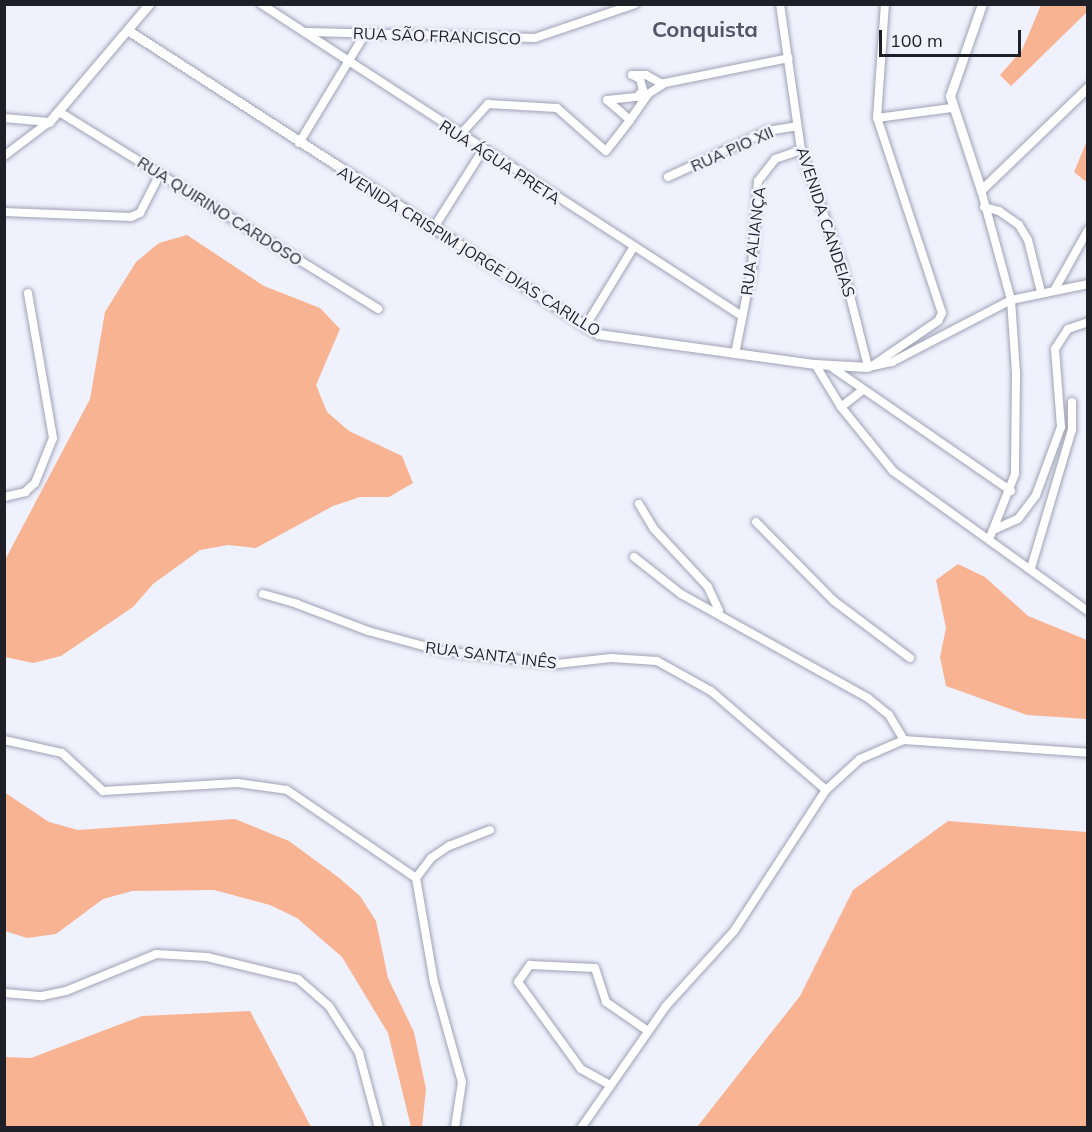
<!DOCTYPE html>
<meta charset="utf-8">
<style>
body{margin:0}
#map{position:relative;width:1092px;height:1132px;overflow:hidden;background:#eff1fd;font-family:Mulish,sans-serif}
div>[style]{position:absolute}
.green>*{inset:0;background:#f8b392}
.roads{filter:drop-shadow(0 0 2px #9fa2b5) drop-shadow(0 0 2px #9fa2b5)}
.minor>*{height:8px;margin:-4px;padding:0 4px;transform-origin:4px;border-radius:4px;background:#fff}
.tertiary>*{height:9px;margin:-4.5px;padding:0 4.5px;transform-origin:4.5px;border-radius:4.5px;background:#fff}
span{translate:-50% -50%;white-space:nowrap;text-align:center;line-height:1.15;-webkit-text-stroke:5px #eff1fd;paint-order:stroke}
.street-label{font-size:16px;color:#1f2027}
.district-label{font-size:22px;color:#545567;font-weight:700}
.frame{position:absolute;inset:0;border:6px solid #1f2027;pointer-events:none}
.scale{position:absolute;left:879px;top:30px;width:142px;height:27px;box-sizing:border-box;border:3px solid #1f2027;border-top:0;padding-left:8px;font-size:18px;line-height:21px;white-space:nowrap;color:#1f2027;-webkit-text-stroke:4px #eff1fd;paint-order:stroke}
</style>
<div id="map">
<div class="green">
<i style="clip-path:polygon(1041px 5px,1087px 5px,1087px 12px,1011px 86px,1000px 75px,1022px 50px)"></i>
<i style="clip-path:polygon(1087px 141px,1087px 181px,1085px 181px,1074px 172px)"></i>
<i style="clip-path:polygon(187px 235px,264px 286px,320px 308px,340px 329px,316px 385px,327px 412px,349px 431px,402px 456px,413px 483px,389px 497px,360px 497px,333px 506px,256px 548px,228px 545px,200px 550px,153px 584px,133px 607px,61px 656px,33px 663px,5px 657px,5px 560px,90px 399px,105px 312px,136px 262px,159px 243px)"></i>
<i style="clip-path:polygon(958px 564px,985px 577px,1028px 616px,1087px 640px,1087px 719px,1027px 715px,946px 686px,940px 657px,946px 628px,936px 580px)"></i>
<i style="clip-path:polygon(4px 792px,49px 822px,78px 830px,235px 819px,289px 841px,338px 877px,360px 896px,376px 921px,388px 978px,414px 1032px,426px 1089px,422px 1127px,411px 1127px,388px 1033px,342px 957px,297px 918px,270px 905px,214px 890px,132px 891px,103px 899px,56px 934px,27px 938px,5px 931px)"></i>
<i style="clip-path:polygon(948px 821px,1087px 832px,1087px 1127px,697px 1127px,800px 996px,853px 890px)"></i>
<i style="clip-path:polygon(250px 1011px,311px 1127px,5px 1127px,5px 1057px,31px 1058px,142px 1016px)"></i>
</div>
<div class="roads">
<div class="minor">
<i style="left:261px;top:4px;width:573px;rotate:32.97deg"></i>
<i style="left:780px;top:4px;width:148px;rotate:81.8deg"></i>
<i style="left:801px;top:150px;width:125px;rotate:70.4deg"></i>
<i style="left:843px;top:268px;width:102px;rotate:75.8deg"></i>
<i style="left:868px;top:367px;width:25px;rotate:-12deg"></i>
<i style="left:892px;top:362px;width:134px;rotate:-27.5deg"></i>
<i style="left:1011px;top:300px;width:79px;rotate:-11.7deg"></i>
<i style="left:306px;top:32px;width:229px;rotate:1.5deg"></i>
<i style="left:535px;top:38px;width:106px;rotate:-18.8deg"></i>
<i style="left:61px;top:113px;width:373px;rotate:31.7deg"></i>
<i style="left:4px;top:118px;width:45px;rotate:5.1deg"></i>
<i style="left:877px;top:118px;width:75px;rotate:-7.7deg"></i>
<i style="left:630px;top:120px;width:32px;rotate:-55deg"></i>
<i style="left:648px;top:94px;width:20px;rotate:-33deg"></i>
<i style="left:665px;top:83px;width:126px;rotate:-11.4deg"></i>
<i style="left:460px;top:135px;width:42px;rotate:-47.9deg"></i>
<i style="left:488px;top:104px;width:69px;rotate:3.3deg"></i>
<i style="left:557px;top:108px;width:65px;rotate:41.3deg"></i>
<i style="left:606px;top:151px;width:39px;rotate:-52deg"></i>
<i style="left:630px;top:120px;width:30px;rotate:-139deg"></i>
<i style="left:607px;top:100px;width:30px;rotate:-6deg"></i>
<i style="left:637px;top:97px;width:9px;rotate:-49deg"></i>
<i style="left:643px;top:90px;width:11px;rotate:-105deg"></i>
<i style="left:640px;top:79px;width:9px;rotate:-153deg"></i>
<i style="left:632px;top:75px;width:14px"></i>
<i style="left:646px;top:75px;width:18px;rotate:29deg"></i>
<i style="left:299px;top:143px;width:127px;rotate:-58.8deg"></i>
<i style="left:4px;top:156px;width:56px;rotate:-37.1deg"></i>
<i style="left:668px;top:177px;width:109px;rotate:-24.9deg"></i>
<i style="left:767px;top:131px;width:30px;rotate:-9deg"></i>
<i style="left:981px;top:190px;width:114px;rotate:74.7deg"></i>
<i style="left:1011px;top:300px;width:74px;rotate:86.1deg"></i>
<i style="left:1016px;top:374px;width:100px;rotate:90.6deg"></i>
<i style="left:1015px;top:474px;width:68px;rotate:111.6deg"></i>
<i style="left:984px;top:207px;width:16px;rotate:15deg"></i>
<i style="left:999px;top:211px;width:24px;rotate:35deg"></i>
<i style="left:1019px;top:225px;width:17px;rotate:59deg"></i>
<i style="left:1028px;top:240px;width:54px;rotate:76deg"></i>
<i style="left:4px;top:212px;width:127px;rotate:2.3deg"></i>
<i style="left:131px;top:217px;width:10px;rotate:-24deg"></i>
<i style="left:140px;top:213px;width:44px;rotate:-62.9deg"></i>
<i style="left:433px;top:229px;width:93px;rotate:-57.7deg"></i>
<i style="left:1055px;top:289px;width:68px;rotate:-60.8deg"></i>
<i style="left:585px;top:327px;width:92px;rotate:-58.7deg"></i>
<i style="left:735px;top:354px;width:88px;rotate:-78.8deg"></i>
<i style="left:752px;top:268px;width:87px;rotate:-86.1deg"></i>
<i style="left:758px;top:181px;width:28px;rotate:-52deg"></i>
<i style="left:775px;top:159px;width:28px;rotate:-19deg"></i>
<i style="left:815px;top:364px;width:50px;rotate:58.8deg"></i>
<i style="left:841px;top:407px;width:82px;rotate:50.9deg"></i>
<i style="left:893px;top:471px;width:240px;rotate:35.7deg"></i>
<i style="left:830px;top:366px;width:220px;rotate:34.6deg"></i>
<i style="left:872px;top:366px;width:80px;rotate:-34.3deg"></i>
<i style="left:938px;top:321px;width:9px;rotate:-63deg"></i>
<i style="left:942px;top:313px;width:206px;rotate:-108.4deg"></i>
<i style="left:877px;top:118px;width:114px;rotate:-86deg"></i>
<i style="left:841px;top:407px;width:28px;rotate:-38deg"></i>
<i style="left:4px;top:497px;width:22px;rotate:-13deg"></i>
<i style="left:25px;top:492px;width:13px;rotate:-42deg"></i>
<i style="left:35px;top:483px;width:48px;rotate:-68.2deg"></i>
<i style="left:53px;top:438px;width:147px;rotate:-99.8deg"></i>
<i style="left:639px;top:504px;width:29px;rotate:59deg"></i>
<i style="left:654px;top:529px;width:79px;rotate:47deg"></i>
<i style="left:708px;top:587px;width:26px;rotate:65deg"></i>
<i style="left:756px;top:522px;width:111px;rotate:45.4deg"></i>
<i style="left:834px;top:601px;width:95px;rotate:36.9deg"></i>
<i style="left:993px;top:530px;width:27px;rotate:-24deg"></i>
<i style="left:1018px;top:519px;width:30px;rotate:-53deg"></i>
<i style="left:1036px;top:495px;width:72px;rotate:-69.8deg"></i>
<i style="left:1061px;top:427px;width:78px;rotate:-94.4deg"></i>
<i style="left:1055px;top:349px;width:24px;rotate:-57deg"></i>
<i style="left:1068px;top:329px;width:21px;rotate:-19deg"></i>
<i style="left:634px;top:557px;width:60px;rotate:38.2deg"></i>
<i style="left:681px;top:594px;width:214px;rotate:29.1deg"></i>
<i style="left:868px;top:698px;width:27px;rotate:39deg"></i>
<i style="left:889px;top:715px;width:29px;rotate:59deg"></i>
<i style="left:1031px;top:568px;width:144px;rotate:-73.5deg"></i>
<i style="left:1072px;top:430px;width:28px;rotate:-90deg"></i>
<i style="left:263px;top:594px;width:36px;rotate:16deg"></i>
<i style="left:297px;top:604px;width:76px;rotate:20.8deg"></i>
<i style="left:368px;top:631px;width:77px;rotate:15.1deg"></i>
<i style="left:442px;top:651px;width:116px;rotate:6.4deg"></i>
<i style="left:557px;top:664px;width:54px;rotate:-6.3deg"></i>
<i style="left:611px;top:658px;width:46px;rotate:3.7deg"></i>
<i style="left:657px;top:661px;width:62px;rotate:29.1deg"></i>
<i style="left:711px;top:691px;width:152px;rotate:40.7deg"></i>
<i style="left:4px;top:740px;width:59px;rotate:12.6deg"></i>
<i style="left:62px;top:753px;width:56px;rotate:42.8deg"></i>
<i style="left:103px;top:791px;width:135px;rotate:-3.4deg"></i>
<i style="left:238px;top:783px;width:49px;rotate:8.1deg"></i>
<i style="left:287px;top:790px;width:156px;rotate:34.3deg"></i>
<i style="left:416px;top:878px;width:106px;rotate:80.2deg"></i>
<i style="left:434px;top:982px;width:104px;rotate:74.4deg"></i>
<i style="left:462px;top:1082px;width:47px;rotate:98.7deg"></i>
<i style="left:416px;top:878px;width:25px;rotate:-53deg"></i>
<i style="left:431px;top:858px;width:22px;rotate:-34deg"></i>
<i style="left:449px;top:846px;width:44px;rotate:-21.3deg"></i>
<i style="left:4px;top:993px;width:38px;rotate:5deg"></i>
<i style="left:42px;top:996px;width:25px;rotate:-12deg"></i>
<i style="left:66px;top:991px;width:97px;rotate:-22.3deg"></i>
<i style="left:156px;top:954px;width:51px;rotate:3.4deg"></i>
<i style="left:207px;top:957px;width:94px;rotate:13.6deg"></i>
<i style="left:298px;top:979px;width:41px;rotate:41.1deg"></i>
<i style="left:329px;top:1006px;width:56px;rotate:57.4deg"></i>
<i style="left:359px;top:1053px;width:78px;rotate:75.1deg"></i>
<i style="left:610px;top:1085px;width:33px;rotate:-151deg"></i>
<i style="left:581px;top:1069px;width:107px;rotate:-125.9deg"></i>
<i style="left:518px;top:982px;width:21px;rotate:-55deg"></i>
<i style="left:530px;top:965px;width:65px;rotate:2.6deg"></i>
<i style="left:595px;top:968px;width:36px;rotate:72deg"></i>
<i style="left:606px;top:1002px;width:51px;rotate:34.6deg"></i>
<i style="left:581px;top:1128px;width:149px;rotate:-55.1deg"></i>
<i style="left:666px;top:1006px;width:101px;rotate:-47.8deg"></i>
<i style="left:734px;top:931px;width:168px;rotate:-56.9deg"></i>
<i style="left:826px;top:790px;width:46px;rotate:-42.4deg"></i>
<i style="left:860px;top:759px;width:48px;rotate:-23.4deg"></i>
<i style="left:904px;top:740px;width:184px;rotate:4deg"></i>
</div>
<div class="tertiary">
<i style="left:982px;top:4px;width:97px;rotate:109.2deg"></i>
<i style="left:950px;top:96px;width:99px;rotate:71.7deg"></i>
<i style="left:981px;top:190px;width:149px;rotate:-43.9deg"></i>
<i style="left:129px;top:31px;width:558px;rotate:32.86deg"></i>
<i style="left:598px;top:334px;width:219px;rotate:7.9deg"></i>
<i style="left:815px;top:364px;width:53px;rotate:3.2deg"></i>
<i style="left:49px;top:122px;width:155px;rotate:-49.7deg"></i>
</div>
</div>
<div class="street-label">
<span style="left:437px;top:36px;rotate:2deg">RUA SÃO FRANCISCO</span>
<span style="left:732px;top:149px;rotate:-24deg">RUA PIO XII</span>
<span style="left:500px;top:162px;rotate:33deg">RUA ÁGUA PRETA</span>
<span style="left:220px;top:211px;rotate:32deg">RUA QUIRINO CARDOSO</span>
<span style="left:826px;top:222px;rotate:72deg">AVENIDA CANDEIAS</span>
<span style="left:753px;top:241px;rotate:-83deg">RUA ALIANÇA</span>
<span style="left:469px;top:251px;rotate:32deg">AVENIDA CRISPIM JORGE DIAS CARILLO</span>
<span style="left:491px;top:655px;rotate:7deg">RUA SANTA INÊS</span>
</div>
<div class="district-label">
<span style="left:705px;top:30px">Conquista</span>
</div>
<div class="frame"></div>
<div class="scale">100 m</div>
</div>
